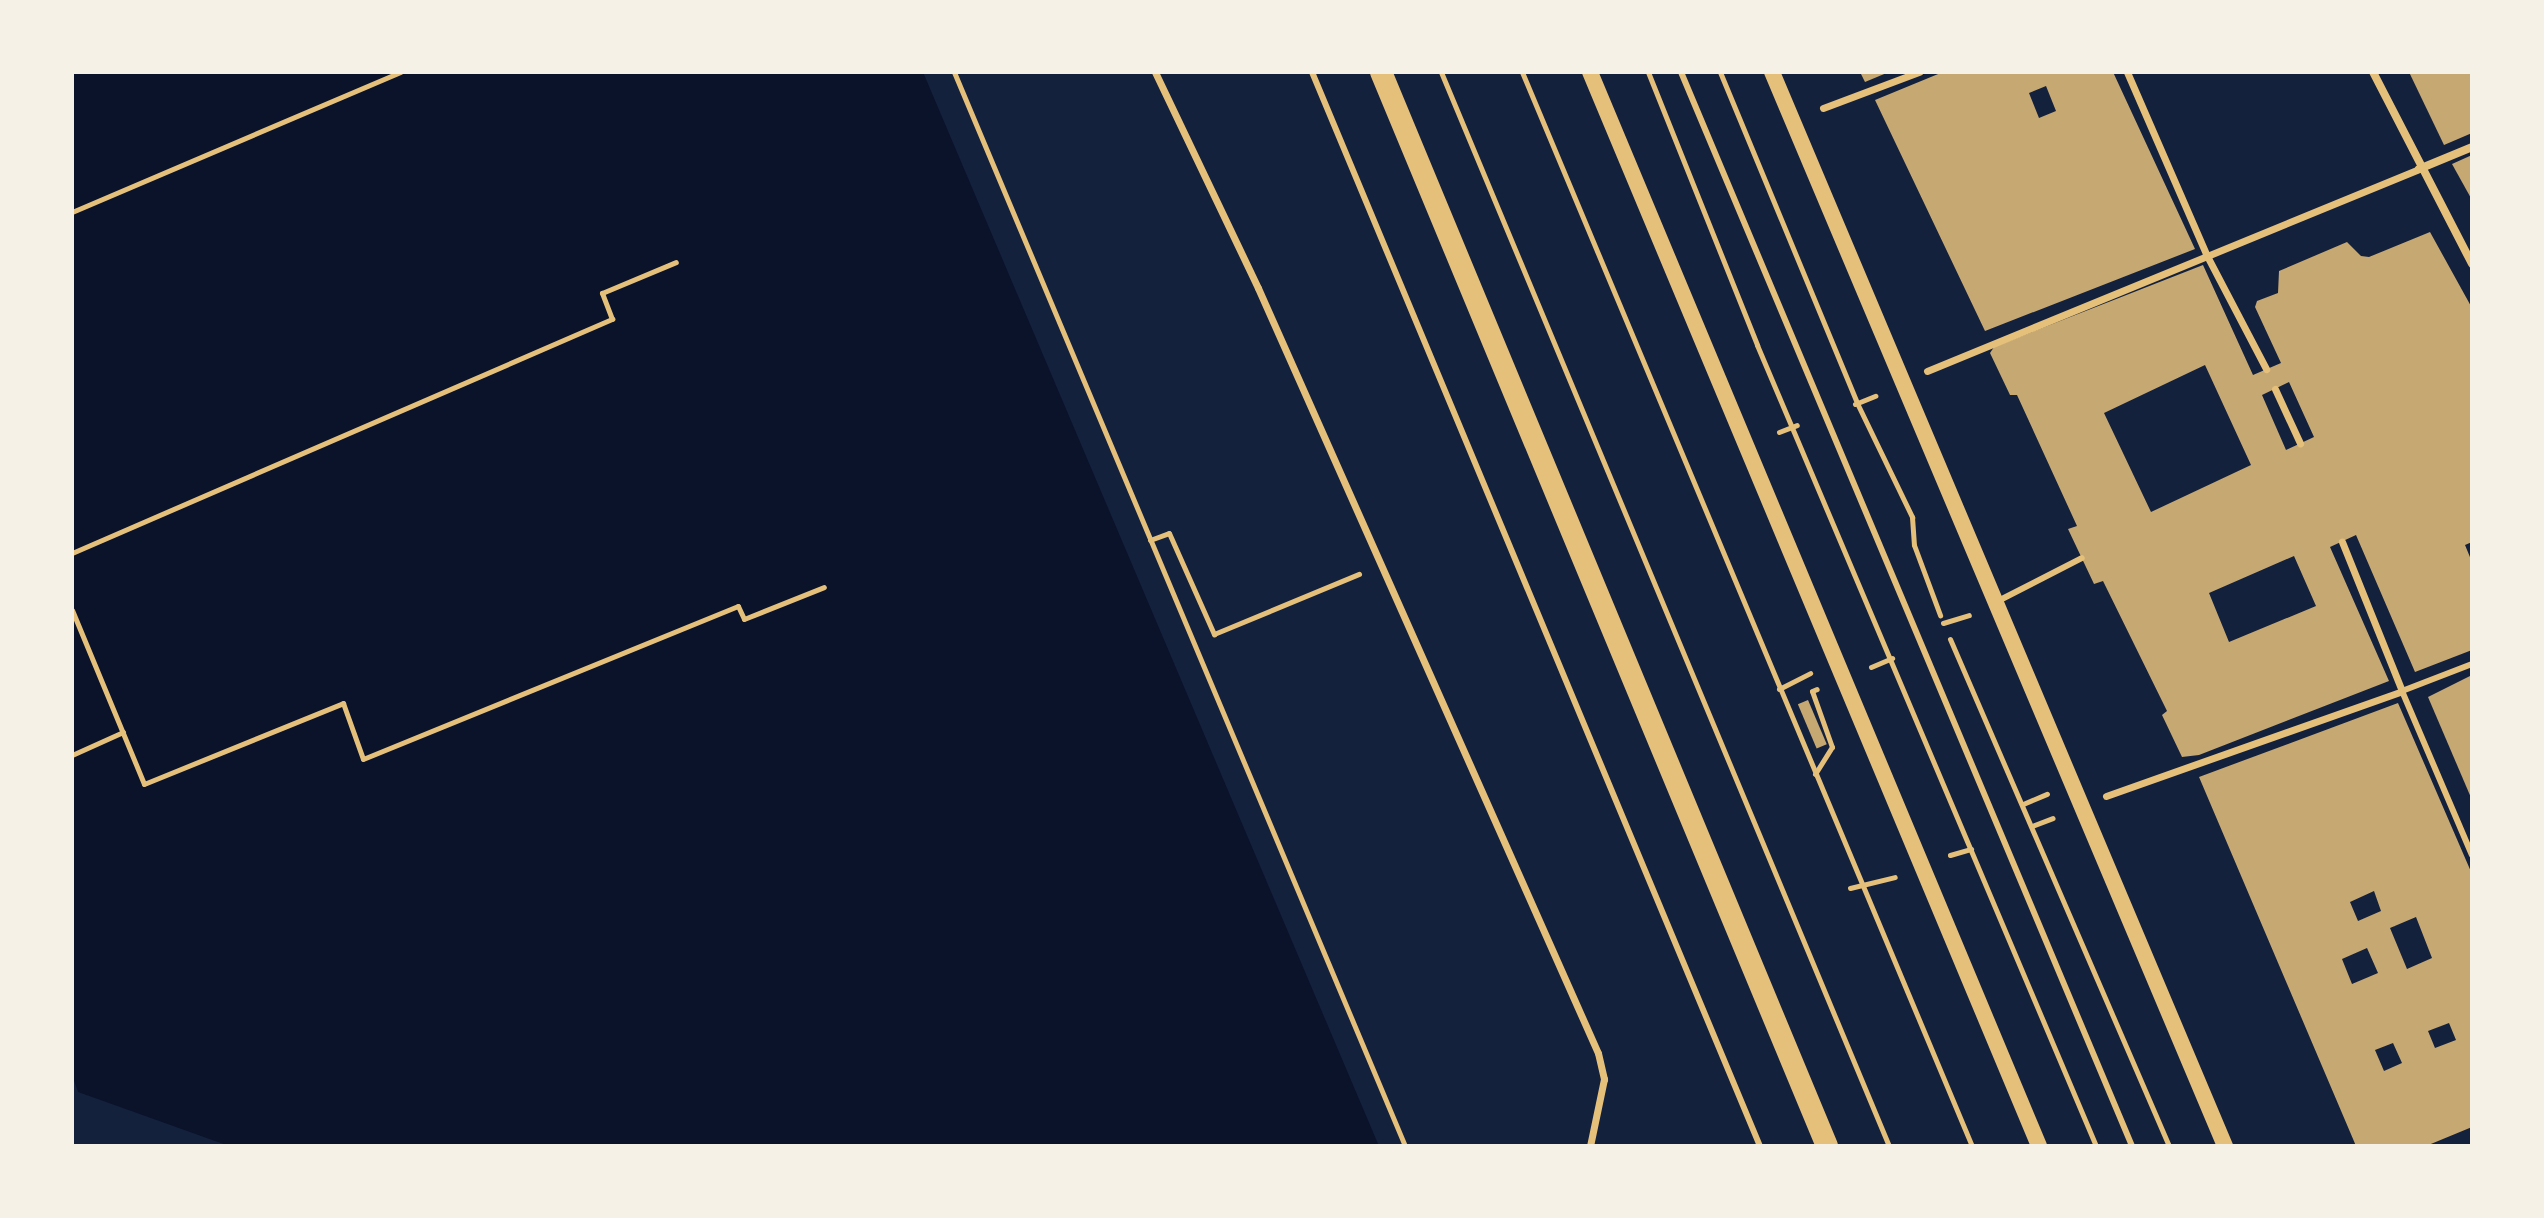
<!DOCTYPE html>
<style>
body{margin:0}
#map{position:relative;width:2544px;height:1218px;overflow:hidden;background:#14213d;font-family:"Fira Sans",sans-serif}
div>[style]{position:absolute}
.water>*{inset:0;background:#0b132b}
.building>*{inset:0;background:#c6a872;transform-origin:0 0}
.path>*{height:5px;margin:-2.5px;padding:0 2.5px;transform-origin:2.5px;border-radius:2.5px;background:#e5c07b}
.service>*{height:6px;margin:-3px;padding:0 3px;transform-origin:3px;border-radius:3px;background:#e5c07b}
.pedestrian>*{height:7px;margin:-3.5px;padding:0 3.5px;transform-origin:3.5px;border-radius:3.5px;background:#e5c07b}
.minor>*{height:8px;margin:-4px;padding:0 4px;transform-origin:4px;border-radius:4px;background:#e5c07b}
.secondary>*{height:16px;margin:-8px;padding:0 8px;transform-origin:8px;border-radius:8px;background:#e5c07b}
.trunk>*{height:22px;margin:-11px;padding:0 11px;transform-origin:11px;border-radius:11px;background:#e5c07b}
span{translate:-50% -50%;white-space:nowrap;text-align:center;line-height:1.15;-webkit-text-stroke:8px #f6f1e7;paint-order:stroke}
.frame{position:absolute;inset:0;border:74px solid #f6f1e7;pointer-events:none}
</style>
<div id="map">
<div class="water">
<i style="clip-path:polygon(72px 72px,923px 72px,1379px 1146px,229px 1146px,78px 1092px,72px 1075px)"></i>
</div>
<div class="building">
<i style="clip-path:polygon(1860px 72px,1889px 72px,1865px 82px)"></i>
<i style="clip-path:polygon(evenodd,1943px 72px,2113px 72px,2195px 249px,1985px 331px,1875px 100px,1943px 72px,2046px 86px,2056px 111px,2039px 118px,2029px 93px,2046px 86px)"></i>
<i style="clip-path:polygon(2409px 72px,2472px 72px,2472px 133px,2444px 145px)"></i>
<i style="clip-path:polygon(2472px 155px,2472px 200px,2452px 164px)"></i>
<i style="clip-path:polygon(evenodd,2430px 232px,2472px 308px,2472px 542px,2465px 545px,2472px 562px,2472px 650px,2415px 672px,2356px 535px,2330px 547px,2389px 681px,2199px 755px,2182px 757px,2162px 715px,2167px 711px,2103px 581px,2094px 584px,2068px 529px,2077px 526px,2017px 395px,2010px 395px,1990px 353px,1994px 347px,2203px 265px,2253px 375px,2281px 363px,2255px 307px,2257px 301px,2278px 293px,2279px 271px,2347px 242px,2361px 256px,2369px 257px,2430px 232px,2205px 365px,2251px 465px,2151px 512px,2104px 413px,2205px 365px,2430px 232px,2289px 382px,2314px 437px,2286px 450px,2262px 395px,2289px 382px,2430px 232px,2294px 556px,2316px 606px,2229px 642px,2209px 593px,2294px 556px)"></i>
<i style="clip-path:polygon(2472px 675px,2472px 800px,2428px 697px)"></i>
<i style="left:1808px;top:700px;width:48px;height:11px;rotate:67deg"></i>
<i style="clip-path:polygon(evenodd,2398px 703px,2472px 874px,2472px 1127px,2426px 1146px,2356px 1146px,2199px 777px,2398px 703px,2374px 891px,2381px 911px,2358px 921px,2350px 902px,2374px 891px,2398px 703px,2416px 917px,2432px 958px,2407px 969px,2390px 928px,2416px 917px,2398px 703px,2367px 948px,2378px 973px,2352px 984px,2342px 959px,2367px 948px,2398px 703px,2449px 1023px,2456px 1040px,2435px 1048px,2428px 1031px,2449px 1023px,2398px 703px,2393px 1043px,2402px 1063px,2384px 1071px,2375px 1050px,2393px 1043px)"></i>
</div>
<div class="path">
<i style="left:954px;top:72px;width:1165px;rotate:67.22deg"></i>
<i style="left:1441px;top:72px;width:1164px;rotate:67.36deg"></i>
<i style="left:1522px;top:72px;width:1164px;rotate:67.27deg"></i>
<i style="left:1648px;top:72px;width:294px;rotate:68.2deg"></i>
<i style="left:1757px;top:345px;width:870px;rotate:67.06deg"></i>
<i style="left:1720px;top:72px;width:358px;rotate:67.5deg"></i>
<i style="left:1857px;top:403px;width:127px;rotate:64.2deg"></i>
<i style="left:1912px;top:517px;width:28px;rotate:86deg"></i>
<i style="left:1914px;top:545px;width:75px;rotate:69.6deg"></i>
<i style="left:72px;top:212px;width:357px;rotate:-23.1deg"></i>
<i style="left:1855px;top:404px;width:22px;rotate:-22deg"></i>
<i style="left:1779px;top:432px;width:19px;rotate:-21deg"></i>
<i style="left:1150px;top:540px;width:20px;rotate:-20deg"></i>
<i style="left:1169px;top:533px;width:111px;rotate:66deg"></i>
<i style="left:1214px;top:634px;width:157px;rotate:-22.5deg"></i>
<i style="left:72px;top:553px;width:589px;rotate:-23.43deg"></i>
<i style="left:612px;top:319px;width:28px;rotate:-111deg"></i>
<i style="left:602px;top:293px;width:80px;rotate:-22.7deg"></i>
<i style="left:72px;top:610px;width:188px;rotate:67.5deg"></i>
<i style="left:144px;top:784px;width:215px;rotate:-22.1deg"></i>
<i style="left:343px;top:703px;width:59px;rotate:70.3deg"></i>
<i style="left:363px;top:759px;width:405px;rotate:-22.2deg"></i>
<i style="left:738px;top:606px;width:14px;rotate:65deg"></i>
<i style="left:744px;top:619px;width:86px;rotate:-21.8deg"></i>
<i style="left:1943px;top:623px;width:27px;rotate:-17deg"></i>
<i style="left:1950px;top:639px;width:552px;rotate:66.64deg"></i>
<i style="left:1871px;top:667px;width:23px;rotate:-23deg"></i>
<i style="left:1779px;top:689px;width:35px;rotate:-27deg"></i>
<i style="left:72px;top:755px;width:56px;rotate:-24.3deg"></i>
<i style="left:1815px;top:774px;width:32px;rotate:-58deg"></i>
<i style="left:1832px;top:747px;width:59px;rotate:-109.7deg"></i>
<i style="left:1812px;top:691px;width:5px;rotate:-22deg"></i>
<i style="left:2023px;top:804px;width:26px;rotate:-23deg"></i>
<i style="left:2032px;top:826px;width:22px;rotate:-21deg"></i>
<i style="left:1950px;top:855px;width:22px;rotate:-16deg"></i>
<i style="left:1850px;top:888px;width:46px;rotate:-13.7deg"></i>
</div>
<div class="service">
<i style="left:1312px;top:72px;width:1164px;rotate:67.36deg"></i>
<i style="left:1681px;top:72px;width:1165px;rotate:67.22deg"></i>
<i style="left:1998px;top:601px;width:94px;rotate:-27.1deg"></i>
<i style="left:2472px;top:664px;width:75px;rotate:158.9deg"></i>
<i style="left:2402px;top:691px;width:178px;rotate:66.9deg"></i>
</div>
<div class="pedestrian">
<i style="left:1155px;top:72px;width:239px;rotate:64.5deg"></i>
<i style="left:1258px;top:288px;width:837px;rotate:66.04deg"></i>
<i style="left:1598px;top:1053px;width:27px;rotate:77deg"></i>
<i style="left:1604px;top:1079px;width:68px;rotate:101.8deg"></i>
<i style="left:2127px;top:72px;width:198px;rotate:66.5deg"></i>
<i style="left:2206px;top:254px;width:130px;rotate:62.4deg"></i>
<i style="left:1823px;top:108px;width:103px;rotate:-20.6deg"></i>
<i style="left:1927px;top:371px;width:532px;rotate:-22.32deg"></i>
<i style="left:2275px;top:389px;width:60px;rotate:65.2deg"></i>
<i style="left:2106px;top:796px;width:314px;rotate:-19.5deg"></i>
<i style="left:2402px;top:691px;width:161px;rotate:-111.9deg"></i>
</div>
<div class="minor">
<i style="left:2373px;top:72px;width:216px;rotate:62.7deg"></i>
<i style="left:2419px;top:169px;width:57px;rotate:-22.5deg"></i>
</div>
<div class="secondary">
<i style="left:1590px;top:72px;width:1164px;rotate:67.31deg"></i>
<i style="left:1772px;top:72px;width:1166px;rotate:67.13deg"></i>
</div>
<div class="trunk">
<i style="left:1381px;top:72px;width:1163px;rotate:67.45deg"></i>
</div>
<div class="frame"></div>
</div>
